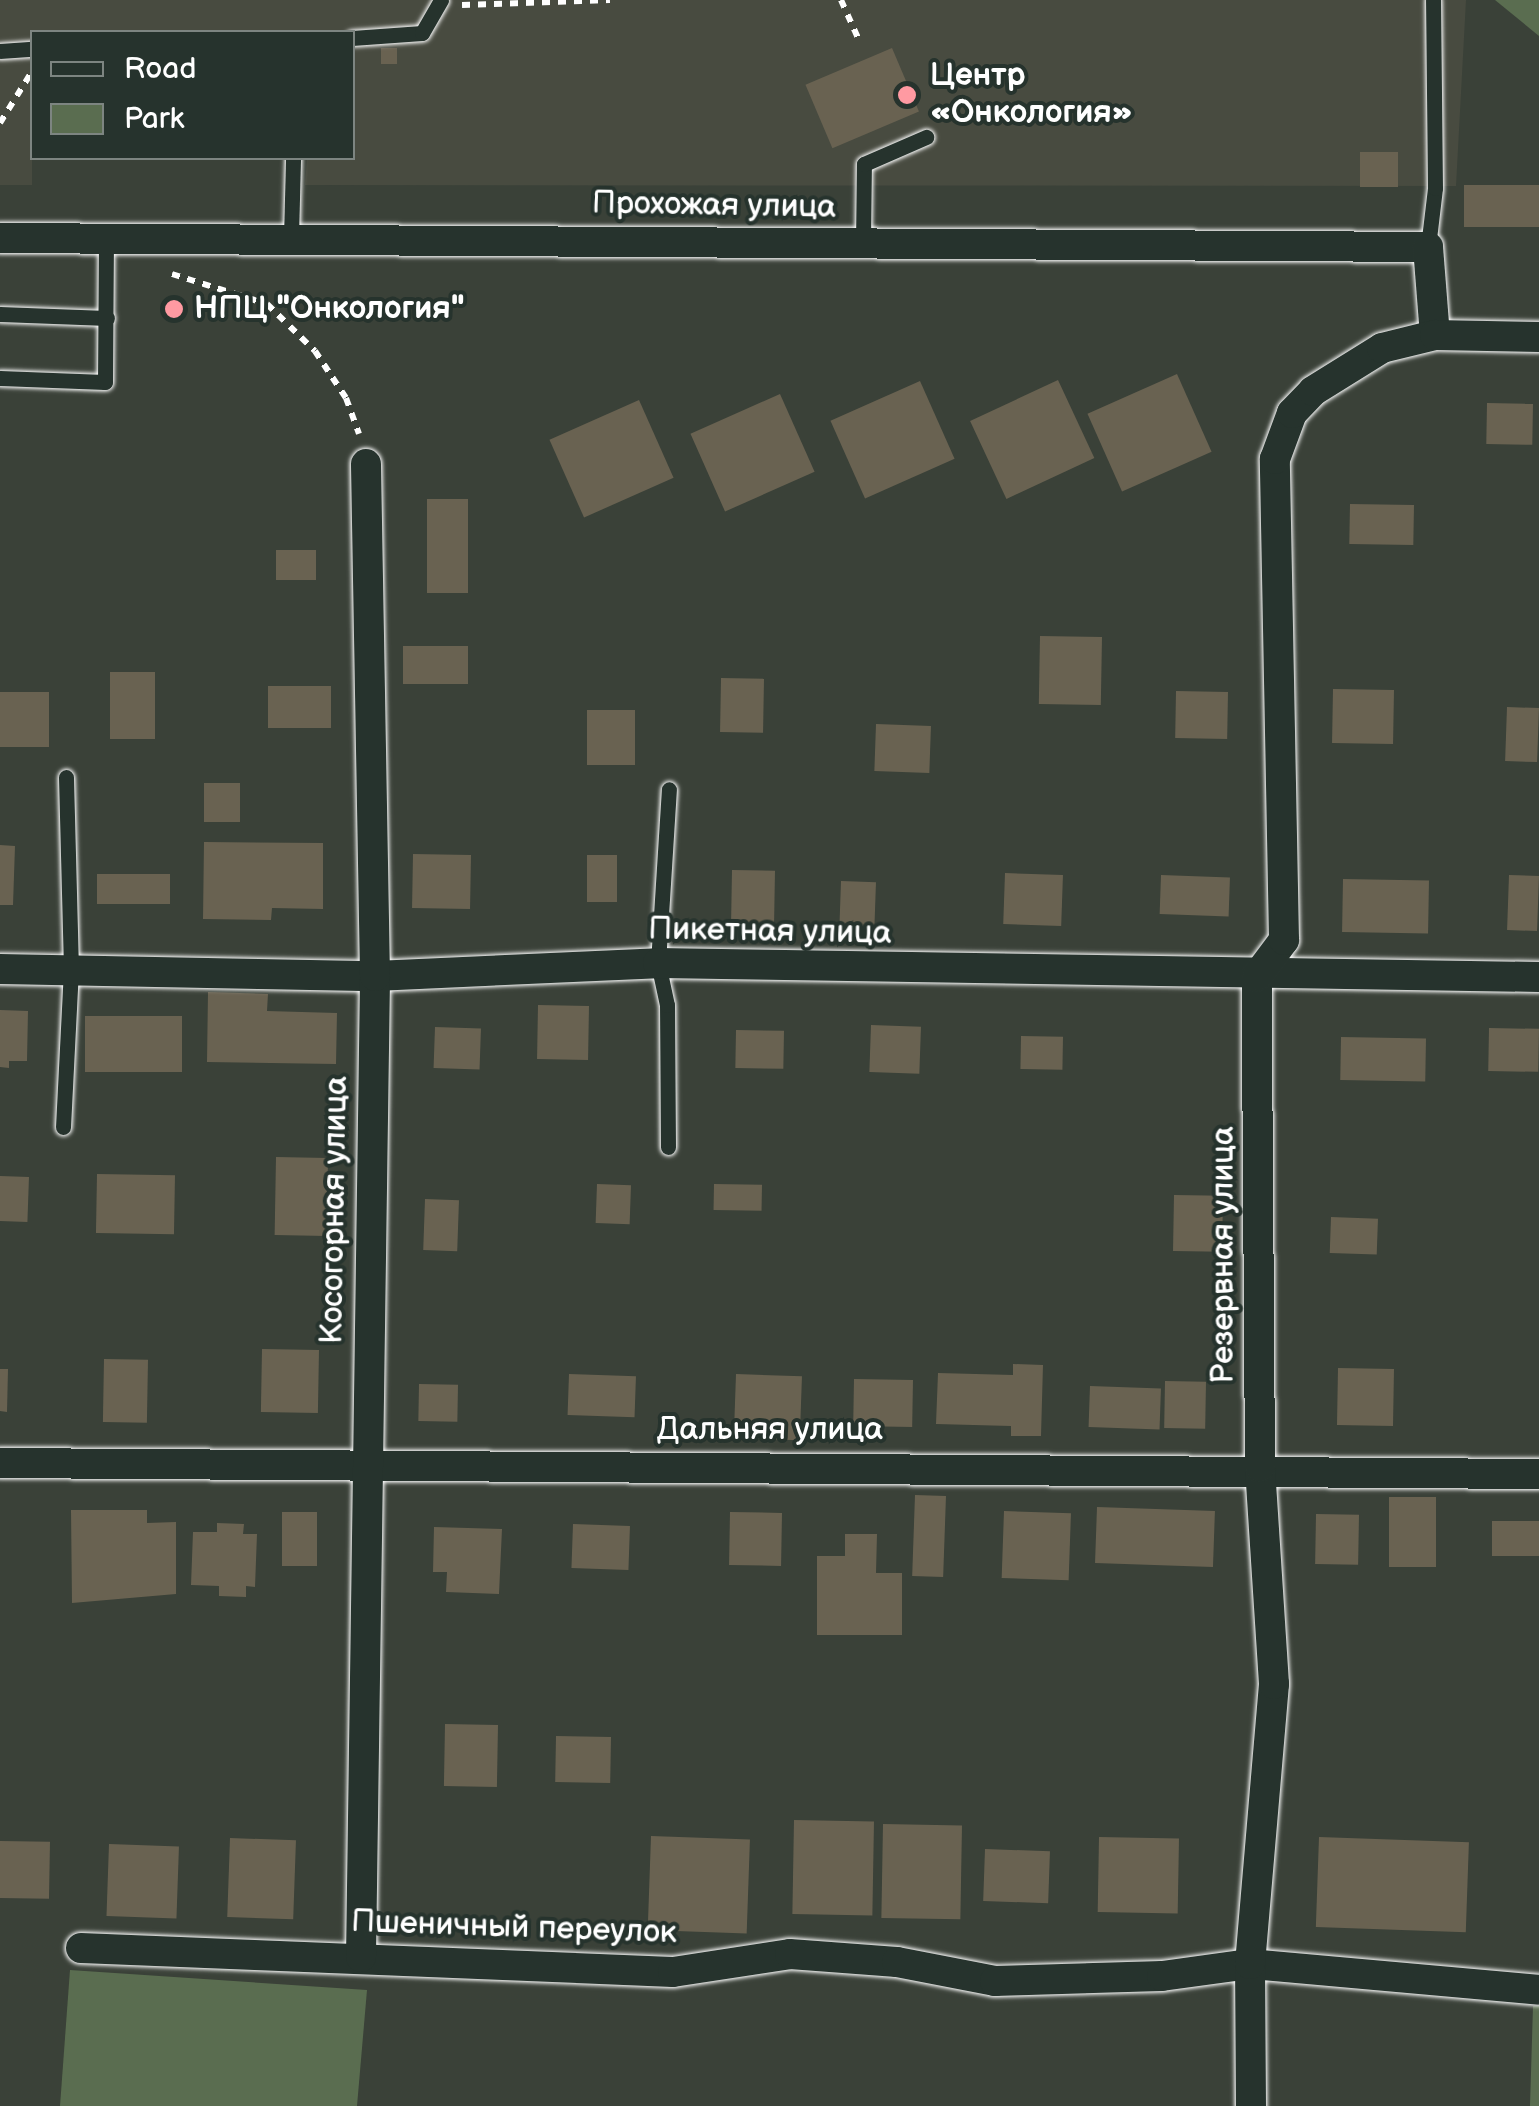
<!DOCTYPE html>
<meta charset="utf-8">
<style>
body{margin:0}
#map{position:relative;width:1539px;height:2106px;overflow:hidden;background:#3a4138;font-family:"Balsamiq Sans",sans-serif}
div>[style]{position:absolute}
.built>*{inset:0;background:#484b40}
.green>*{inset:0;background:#5a6d50}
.building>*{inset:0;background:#696251;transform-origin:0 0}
.path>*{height:6px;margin-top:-3px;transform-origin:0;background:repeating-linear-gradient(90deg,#fff 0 8px,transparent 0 16px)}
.roads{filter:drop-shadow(0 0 2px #fff) drop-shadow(0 0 2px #fff)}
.service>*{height:15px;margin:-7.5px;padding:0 7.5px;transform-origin:7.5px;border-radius:7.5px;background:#26332d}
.minor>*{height:30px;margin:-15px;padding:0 15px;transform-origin:15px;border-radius:15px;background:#26332d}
.dots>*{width:28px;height:28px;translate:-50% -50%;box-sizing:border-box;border:5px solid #26332d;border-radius:50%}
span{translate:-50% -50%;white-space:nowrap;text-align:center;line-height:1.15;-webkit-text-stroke:8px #26332d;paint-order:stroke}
.poi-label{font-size:32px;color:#fff;font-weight:700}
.left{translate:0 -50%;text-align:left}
.street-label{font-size:32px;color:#fff}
.legend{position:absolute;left:30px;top:30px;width:325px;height:130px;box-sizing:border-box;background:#26332d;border:2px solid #7d8581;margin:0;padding:12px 18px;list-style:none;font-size:30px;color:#fff}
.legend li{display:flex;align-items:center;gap:20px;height:50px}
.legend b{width:50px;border:2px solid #7d8581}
</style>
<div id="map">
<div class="built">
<i style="clip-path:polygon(0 0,1466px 0,1456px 186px,305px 185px,307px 158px,352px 158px,352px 32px,32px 32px,32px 185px,0 185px)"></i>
</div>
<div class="green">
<i style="clip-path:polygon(1495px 0,1539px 0,1539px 36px)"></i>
<i style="clip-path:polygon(70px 1970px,367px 1990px,357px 2106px,60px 2106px)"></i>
<i style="clip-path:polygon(1533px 2006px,1539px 2006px,1539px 2106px,1530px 2106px)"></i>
</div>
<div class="building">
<i style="left:381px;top:48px;width:16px;height:16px"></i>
<i style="left:892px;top:48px;width:69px;height:94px;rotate:67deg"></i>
<i style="left:1360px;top:152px;width:38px;height:35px"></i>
<i style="left:1539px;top:185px;width:42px;height:75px;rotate:90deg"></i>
<i style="left:1177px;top:374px;width:85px;height:98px;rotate:66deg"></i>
<i style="left:1058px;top:380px;width:86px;height:97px;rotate:65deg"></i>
<i style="left:920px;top:381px;width:85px;height:98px;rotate:66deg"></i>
<i style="left:780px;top:394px;width:85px;height:98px;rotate:66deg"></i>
<i style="left:639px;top:400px;width:85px;height:98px;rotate:66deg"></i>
<i style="left:1487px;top:403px;width:46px;height:41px;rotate:1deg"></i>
<i style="left:427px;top:499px;width:41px;height:94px"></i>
<i style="left:1350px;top:504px;width:64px;height:40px;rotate:1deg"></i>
<i style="left:276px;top:550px;width:40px;height:30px"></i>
<i style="left:1040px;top:636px;width:62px;height:68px;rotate:1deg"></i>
<i style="left:403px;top:646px;width:65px;height:38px"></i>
<i style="left:110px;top:672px;width:45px;height:67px"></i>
<i style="left:721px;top:678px;width:43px;height:54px;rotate:1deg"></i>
<i style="left:268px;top:686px;width:63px;height:42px"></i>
<i style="left:1333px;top:689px;width:61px;height:54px;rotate:1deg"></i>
<i style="left:1176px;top:691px;width:52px;height:47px;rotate:1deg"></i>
<i style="left:0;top:692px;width:49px;height:55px"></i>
<i style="left:1507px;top:707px;width:32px;height:54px;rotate:2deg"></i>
<i style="left:587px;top:710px;width:48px;height:55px"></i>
<i style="left:876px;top:724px;width:55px;height:47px;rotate:2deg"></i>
<i style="left:204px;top:783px;width:36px;height:39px"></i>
<i style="clip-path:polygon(204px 842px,323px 843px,323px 909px,272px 908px,271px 920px,203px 919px)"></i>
<i style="clip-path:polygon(0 845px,15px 846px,13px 905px,0 905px)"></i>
<i style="left:413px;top:854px;width:58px;height:54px;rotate:1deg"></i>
<i style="left:587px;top:855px;width:30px;height:47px"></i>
<i style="left:732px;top:870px;width:43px;height:54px;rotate:1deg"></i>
<i style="left:1005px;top:873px;width:58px;height:51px;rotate:2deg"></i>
<i style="left:97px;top:874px;width:73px;height:30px"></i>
<i style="left:1161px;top:875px;width:69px;height:39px;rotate:2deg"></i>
<i style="left:1509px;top:875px;width:30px;height:55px;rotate:2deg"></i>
<i style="left:1343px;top:879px;width:86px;height:53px;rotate:1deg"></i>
<i style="left:841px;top:881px;width:35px;height:50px;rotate:2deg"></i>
<i style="clip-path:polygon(208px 992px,268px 994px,267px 1011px,337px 1013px,336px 1064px,207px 1062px)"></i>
<i style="left:538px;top:1005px;width:51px;height:54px;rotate:1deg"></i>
<i style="clip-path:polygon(0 1010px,28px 1011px,27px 1061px,9px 1061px,9px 1068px,0 1067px)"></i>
<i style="left:85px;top:1016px;width:97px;height:56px"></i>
<i style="left:871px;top:1025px;width:50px;height:47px;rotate:2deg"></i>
<i style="left:435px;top:1027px;width:46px;height:41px;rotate:2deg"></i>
<i style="left:1489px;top:1028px;width:50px;height:43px;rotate:1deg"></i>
<i style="left:736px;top:1030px;width:48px;height:38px;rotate:1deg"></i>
<i style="left:1021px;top:1036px;width:42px;height:33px;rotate:1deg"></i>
<i style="left:1341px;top:1037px;width:85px;height:43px;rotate:1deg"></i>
<i style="left:276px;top:1157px;width:52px;height:78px;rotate:1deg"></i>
<i style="left:97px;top:1174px;width:78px;height:59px;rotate:1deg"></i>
<i style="left:0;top:1176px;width:29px;height:45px;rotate:2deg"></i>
<i style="left:597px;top:1184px;width:34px;height:39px;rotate:2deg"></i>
<i style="left:714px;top:1184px;width:48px;height:26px;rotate:1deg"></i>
<i style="left:1174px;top:1195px;width:49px;height:56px;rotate:1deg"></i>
<i style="left:425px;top:1199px;width:34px;height:51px;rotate:2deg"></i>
<i style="left:1331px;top:1217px;width:47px;height:36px;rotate:2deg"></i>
<i style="left:262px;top:1349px;width:57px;height:63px;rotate:1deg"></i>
<i style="left:104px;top:1359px;width:44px;height:63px;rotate:1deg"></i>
<i style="clip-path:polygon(1013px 1364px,1043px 1365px,1041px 1436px,1011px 1436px,1011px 1426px,936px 1424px,938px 1373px,1013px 1375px)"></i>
<i style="left:1338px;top:1368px;width:56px;height:57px;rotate:1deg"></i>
<i style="clip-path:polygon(0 1369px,8px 1369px,7px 1412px,0 1411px)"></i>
<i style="left:569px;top:1374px;width:67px;height:41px;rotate:2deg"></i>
<i style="left:736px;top:1374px;width:66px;height:64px;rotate:2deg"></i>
<i style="left:854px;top:1379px;width:59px;height:47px;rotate:1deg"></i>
<i style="left:1165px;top:1381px;width:41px;height:47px;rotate:1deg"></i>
<i style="left:419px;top:1384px;width:39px;height:37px;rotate:1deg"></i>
<i style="left:1090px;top:1386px;width:71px;height:41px;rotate:2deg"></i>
<i style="left:915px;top:1495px;width:31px;height:81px;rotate:2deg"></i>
<i style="left:1389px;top:1497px;width:47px;height:70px"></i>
<i style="left:1097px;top:1507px;width:118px;height:56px;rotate:2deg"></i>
<i style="clip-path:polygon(71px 1510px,147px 1510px,147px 1523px,176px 1522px,176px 1594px,72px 1603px)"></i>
<i style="left:1004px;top:1511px;width:67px;height:67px;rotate:2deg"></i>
<i style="left:282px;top:1512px;width:35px;height:54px"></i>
<i style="left:730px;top:1512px;width:52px;height:53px;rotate:1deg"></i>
<i style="left:1316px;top:1514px;width:43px;height:50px;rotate:1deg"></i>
<i style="left:1539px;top:1521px;width:35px;height:47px;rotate:90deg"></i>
<i style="clip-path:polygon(217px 1523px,244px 1524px,243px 1534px,257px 1534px,255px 1587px,246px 1586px,246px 1597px,219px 1596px,219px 1586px,191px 1585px,193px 1532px,217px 1532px)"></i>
<i style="left:573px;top:1524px;width:57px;height:44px;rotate:2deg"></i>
<i style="clip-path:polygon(434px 1527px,502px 1529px,499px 1594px,446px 1592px,447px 1572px,433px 1572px)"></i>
<i style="clip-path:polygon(845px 1534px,877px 1534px,876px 1573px,902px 1573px,902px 1635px,817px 1635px,817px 1556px,845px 1556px)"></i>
<i style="left:445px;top:1724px;width:53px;height:62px;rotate:1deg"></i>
<i style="left:556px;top:1736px;width:55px;height:46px;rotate:1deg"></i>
<i style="left:794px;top:1820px;width:80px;height:94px;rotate:1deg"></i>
<i style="left:883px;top:1824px;width:79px;height:94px;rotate:1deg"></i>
<i style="left:651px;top:1836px;width:99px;height:94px;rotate:2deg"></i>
<i style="left:1099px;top:1837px;width:80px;height:75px;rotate:1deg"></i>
<i style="left:1319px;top:1837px;width:150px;height:90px;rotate:2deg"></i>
<i style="left:230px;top:1838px;width:66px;height:79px;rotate:2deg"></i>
<i style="left:0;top:1841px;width:50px;height:57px;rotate:1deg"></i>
<i style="left:109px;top:1844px;width:70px;height:72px;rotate:2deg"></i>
<i style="left:985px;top:1849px;width:65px;height:52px;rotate:2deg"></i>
</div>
<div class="path">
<i style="left:841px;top:0;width:42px;rotate:65.9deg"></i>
<i style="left:462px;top:5px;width:148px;rotate:-1.9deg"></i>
<i style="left:0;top:123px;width:59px;rotate:-58.2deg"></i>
<i style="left:172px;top:274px;width:100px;rotate:17.5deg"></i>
<i style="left:267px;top:304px;width:67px;rotate:44.4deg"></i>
<i style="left:315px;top:351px;width:56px;rotate:56.6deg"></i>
<i style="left:346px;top:398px;width:38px;rotate:70deg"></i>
</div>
<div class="roads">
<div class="service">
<i style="left:352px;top:38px;width:70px;rotate:-4.1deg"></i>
<i style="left:422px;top:33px;width:38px;rotate:-60deg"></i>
<i style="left:0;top:51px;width:32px;rotate:-4deg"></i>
<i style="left:291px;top:237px;width:79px;rotate:-88.5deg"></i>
<i style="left:863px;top:242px;width:78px;rotate:-89.3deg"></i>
<i style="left:864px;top:164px;width:68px;rotate:-23.5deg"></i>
<i style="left:1428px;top:247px;width:59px;rotate:-83.2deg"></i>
<i style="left:1435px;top:188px;width:188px;rotate:-90.6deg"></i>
<i style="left:0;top:314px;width:107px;rotate:2.1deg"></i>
<i style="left:0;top:378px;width:105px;rotate:2.2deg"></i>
<i style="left:105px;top:382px;width:144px;rotate:-89.6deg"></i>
<i style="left:63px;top:1127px;width:158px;rotate:-87.1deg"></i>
<i style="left:71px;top:969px;width:192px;rotate:-91.5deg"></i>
<i style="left:668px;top:1147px;width:142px;rotate:-90.4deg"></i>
<i style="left:667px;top:1005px;width:43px;rotate:-102.1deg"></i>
<i style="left:658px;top:963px;width:174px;rotate:-86.4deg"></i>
</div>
<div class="minor">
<i style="left:0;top:238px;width:1428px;rotate:0.36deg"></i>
<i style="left:1428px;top:247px;width:88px;rotate:85.5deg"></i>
<i style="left:0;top:969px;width:375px;rotate:1.1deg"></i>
<i style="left:375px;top:976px;width:283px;rotate:-2.6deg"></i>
<i style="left:658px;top:963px;width:881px;rotate:0.91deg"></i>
<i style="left:0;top:1463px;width:1539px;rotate:0.41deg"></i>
<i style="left:81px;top:1948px;width:592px;rotate:2.32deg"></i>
<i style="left:673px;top:1972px;width:118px;rotate:-8.7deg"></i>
<i style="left:790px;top:1954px;width:107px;rotate:4.3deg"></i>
<i style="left:897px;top:1962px;width:100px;rotate:11deg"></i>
<i style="left:995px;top:1981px;width:167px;rotate:-1.7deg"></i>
<i style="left:1162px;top:1976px;width:89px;rotate:-7.8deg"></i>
<i style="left:1250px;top:1964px;width:290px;rotate:5.1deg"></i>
<i style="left:361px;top:1957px;width:981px;rotate:-89.18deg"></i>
<i style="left:375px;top:976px;width:512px;rotate:-91.01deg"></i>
<i style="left:1251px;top:2106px;width:142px;rotate:-90.4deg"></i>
<i style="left:1250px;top:1964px;width:281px;rotate:-85.1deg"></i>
<i style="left:1274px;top:1684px;width:217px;rotate:-93.7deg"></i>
<i style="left:1260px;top:1467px;width:491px;rotate:-90.4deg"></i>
<i style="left:1257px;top:976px;width:45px;rotate:-53.1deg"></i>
<i style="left:1284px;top:940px;width:481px;rotate:-91.1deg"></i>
<i style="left:1275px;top:459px;width:49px;rotate:-69.7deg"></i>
<i style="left:1292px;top:413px;width:30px;rotate:-46deg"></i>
<i style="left:1313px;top:391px;width:81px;rotate:-31.9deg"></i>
<i style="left:1382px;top:348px;width:55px;rotate:-13.8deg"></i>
<i style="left:1435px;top:335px;width:104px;rotate:1.1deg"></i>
</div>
</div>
<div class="dots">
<i style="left:907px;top:95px;background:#ff9aa2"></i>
<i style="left:174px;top:309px;background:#ff9aa2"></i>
</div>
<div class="poi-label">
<span class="left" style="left:930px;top:95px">Центр<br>«Онкология»</span>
<span class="left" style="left:194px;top:309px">НПЦ "Онкология"</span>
</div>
<div class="street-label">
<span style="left:714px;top:206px;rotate:1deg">Прохожая улица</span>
<span style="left:770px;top:932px;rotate:1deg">Пикетная улица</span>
<span style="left:335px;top:1210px;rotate:-89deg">Косогорная улица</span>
<span style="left:1224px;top:1255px;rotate:-90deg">Резервная улица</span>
<span style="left:770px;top:1430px">Дальняя улица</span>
<span style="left:514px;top:1928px;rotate:2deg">Пшеничный переулок</span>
</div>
<ul class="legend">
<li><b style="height:12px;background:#26332d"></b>Road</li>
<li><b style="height:28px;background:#5a6d50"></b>Park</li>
</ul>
</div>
